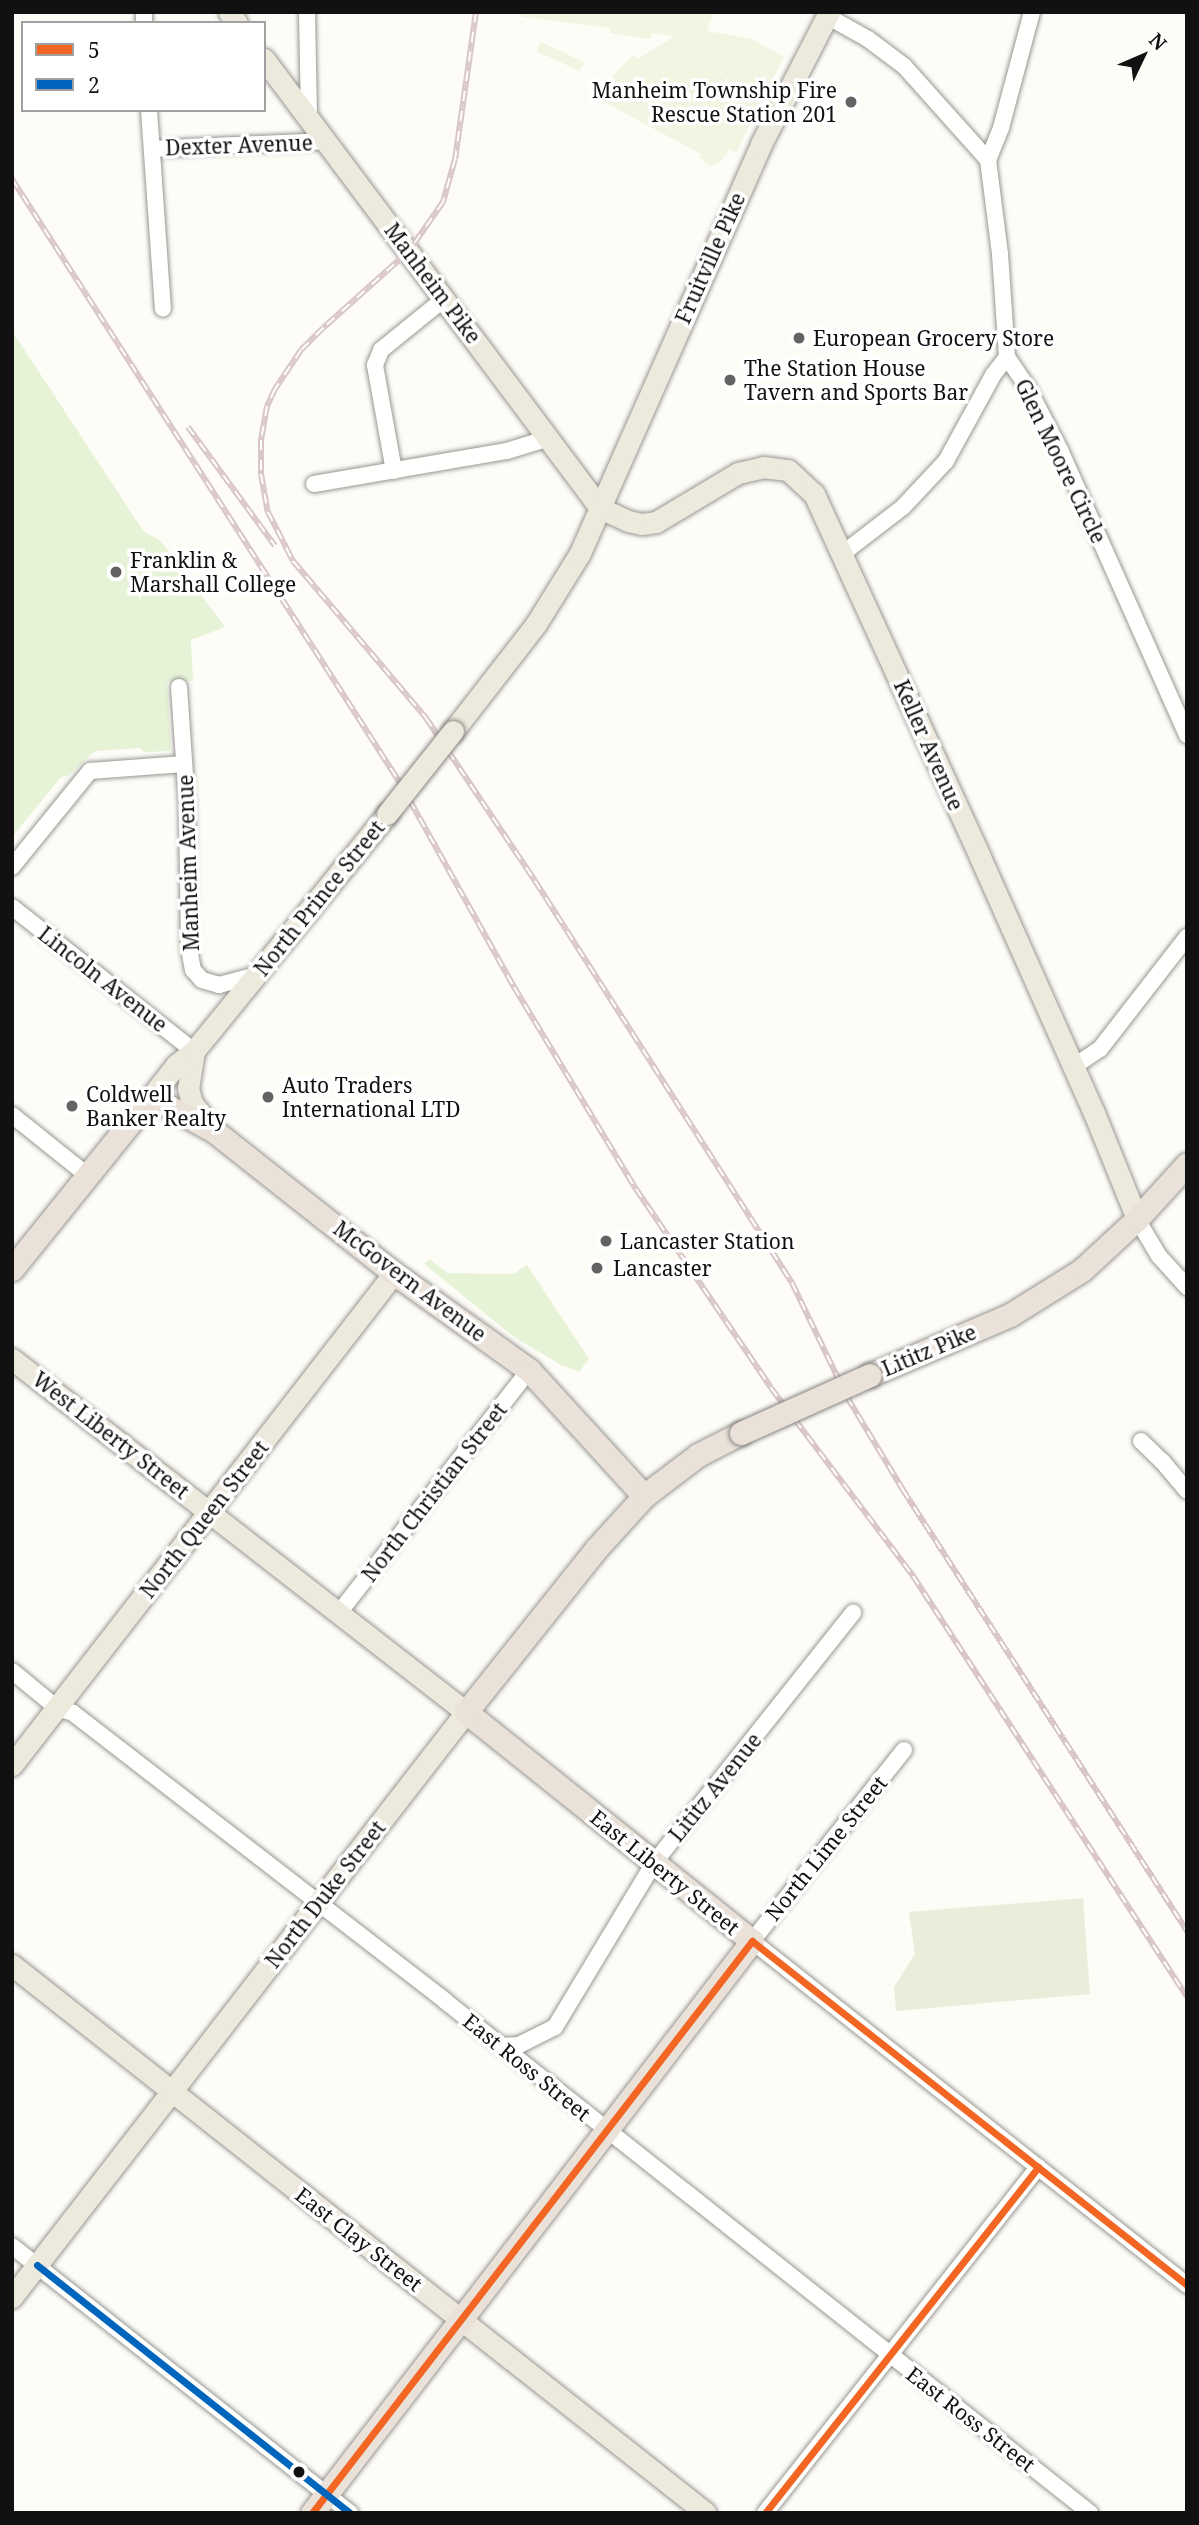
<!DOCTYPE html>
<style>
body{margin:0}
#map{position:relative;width:1199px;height:2525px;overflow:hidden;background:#fdfcf7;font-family:"Noto Serif",serif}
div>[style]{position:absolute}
.green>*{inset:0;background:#e7f3d7}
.cemetery>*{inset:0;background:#e9eedb}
.pitch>*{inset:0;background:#f0f6e1;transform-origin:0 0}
.roads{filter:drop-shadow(0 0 2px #979795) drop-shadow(0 0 2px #979795)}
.minor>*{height:16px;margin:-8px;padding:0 8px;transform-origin:8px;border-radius:8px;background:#fffffe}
.major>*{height:21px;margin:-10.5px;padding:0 10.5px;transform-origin:10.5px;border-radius:10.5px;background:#ede9dc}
.highway>*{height:23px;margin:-11.5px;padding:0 11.5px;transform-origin:11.5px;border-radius:11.5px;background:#eae1d8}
.rail>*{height:6px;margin-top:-3px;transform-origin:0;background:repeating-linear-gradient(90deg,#fff 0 10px,#d9c6c7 0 20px);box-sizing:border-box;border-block:2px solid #d9c6c7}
.bridges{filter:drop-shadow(0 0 2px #858482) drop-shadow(0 0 2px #858482)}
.major-bridge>*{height:21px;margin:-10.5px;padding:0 10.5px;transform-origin:10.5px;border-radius:10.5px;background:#ede9dc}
.highway-bridge>*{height:23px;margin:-11.5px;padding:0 11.5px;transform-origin:11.5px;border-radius:11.5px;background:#eae1d8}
.bus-1>*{height:7px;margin:-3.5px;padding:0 3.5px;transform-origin:3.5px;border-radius:3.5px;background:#f26522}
.bus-2>*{height:7px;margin:-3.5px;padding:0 3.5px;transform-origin:3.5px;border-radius:3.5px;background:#0065bd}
.dots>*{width:19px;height:19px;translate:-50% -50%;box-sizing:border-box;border:4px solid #fff;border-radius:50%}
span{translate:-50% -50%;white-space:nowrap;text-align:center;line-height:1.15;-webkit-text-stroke:7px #fff;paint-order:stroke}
.poi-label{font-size:21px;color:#111}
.right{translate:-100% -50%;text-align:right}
.left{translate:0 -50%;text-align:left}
.street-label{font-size:21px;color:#111}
.frame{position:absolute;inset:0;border:14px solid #111;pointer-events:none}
.legend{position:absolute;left:21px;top:21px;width:245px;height:91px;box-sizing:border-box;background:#fff;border:2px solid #a0a0a0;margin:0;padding:9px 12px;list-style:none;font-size:21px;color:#111}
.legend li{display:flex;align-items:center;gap:14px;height:35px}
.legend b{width:35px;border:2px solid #a0a0a0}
.north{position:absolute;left:1108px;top:21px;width:70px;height:70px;-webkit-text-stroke:5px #fff;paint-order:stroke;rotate:46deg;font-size:19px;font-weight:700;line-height:28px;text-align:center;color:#111}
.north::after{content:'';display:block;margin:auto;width:24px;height:32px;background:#111;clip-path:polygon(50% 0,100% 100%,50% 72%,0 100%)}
</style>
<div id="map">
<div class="green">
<i style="clip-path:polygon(12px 331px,144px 532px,160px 540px,225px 627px,191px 640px,193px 681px,167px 682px,171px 751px,144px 752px,140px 748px,95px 751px,68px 776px,61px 777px,12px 837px)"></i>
<i style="clip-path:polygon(429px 1259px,448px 1273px,514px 1274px,527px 1265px,589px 1359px,579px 1372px,561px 1365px,514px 1337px,424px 1264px)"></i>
</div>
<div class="cemetery">
<i style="clip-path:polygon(1083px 1898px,1090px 1994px,896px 2011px,894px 1987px,915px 1954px,909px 1912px)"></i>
</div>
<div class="pitch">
<i style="clip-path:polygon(518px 12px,714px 12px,707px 31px,752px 39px,784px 57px,736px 153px,730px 149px,721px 161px,710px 166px,699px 157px,701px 154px,604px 102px,614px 85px,609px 80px,633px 55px,638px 59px,675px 36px,651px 33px,650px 39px,610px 33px,610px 28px,522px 17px)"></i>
<i style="left:541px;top:42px;width:47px;height:10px;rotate:25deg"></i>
</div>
<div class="roads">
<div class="minor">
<i style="left:144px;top:12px;width:11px;rotate:90deg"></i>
<i style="left:307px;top:12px;width:107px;rotate:88.9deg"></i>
<i style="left:1032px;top:12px;width:120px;rotate:105deg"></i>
<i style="left:1001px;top:128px;width:35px;rotate:112deg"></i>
<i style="left:988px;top:160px;width:95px;rotate:82.7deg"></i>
<i style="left:1000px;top:254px;width:103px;rotate:86.1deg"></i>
<i style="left:1007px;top:357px;width:37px;rotate:56deg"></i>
<i style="left:1028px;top:388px;width:72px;rotate:62.7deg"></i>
<i style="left:1061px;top:452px;width:310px;rotate:66deg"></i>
<i style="left:827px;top:16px;width:47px;rotate:29.3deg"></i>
<i style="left:868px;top:39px;width:45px;rotate:36.9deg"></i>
<i style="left:904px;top:66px;width:126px;rotate:48.2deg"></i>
<i style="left:149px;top:110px;width:199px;rotate:86deg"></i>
<i style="left:152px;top:149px;width:174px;rotate:-2.6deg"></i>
<i style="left:394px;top:471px;width:108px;rotate:-100.2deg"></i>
<i style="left:375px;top:365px;width:16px;rotate:-68deg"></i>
<i style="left:381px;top:350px;width:81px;rotate:-39deg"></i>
<i style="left:314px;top:484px;width:196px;rotate:-9.7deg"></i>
<i style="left:507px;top:451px;width:44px;rotate:-17.2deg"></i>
<i style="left:842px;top:554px;width:77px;rotate:-37.6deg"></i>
<i style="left:903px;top:507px;width:63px;rotate:-46.9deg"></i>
<i style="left:946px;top:461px;width:98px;rotate:-61.3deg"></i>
<i style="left:993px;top:375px;width:23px;rotate:-52deg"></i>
<i style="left:179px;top:687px;width:118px;rotate:86.1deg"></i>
<i style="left:187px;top:805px;width:143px;rotate:89.2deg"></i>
<i style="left:189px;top:948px;width:22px;rotate:80deg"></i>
<i style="left:193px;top:970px;width:13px;rotate:48deg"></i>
<i style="left:202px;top:980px;width:18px;rotate:16deg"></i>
<i style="left:219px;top:985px;width:38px;rotate:-15deg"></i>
<i style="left:12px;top:867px;width:124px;rotate:-50.9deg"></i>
<i style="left:90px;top:771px;width:94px;rotate:-4.3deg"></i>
<i style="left:12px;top:907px;width:232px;rotate:38.4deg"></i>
<i style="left:1073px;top:1067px;width:32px;rotate:-34deg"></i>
<i style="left:1100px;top:1049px;width:142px;rotate:-52.2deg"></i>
<i style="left:12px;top:1115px;width:96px;rotate:38.7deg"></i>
<i style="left:1137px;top:1219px;width:43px;rotate:59.3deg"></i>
<i style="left:1159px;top:1256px;width:42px;rotate:47.9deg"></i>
<i style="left:1141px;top:1441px;width:29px;rotate:44deg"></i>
<i style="left:1162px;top:1461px;width:39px;rotate:50deg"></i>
<i style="left:338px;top:1614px;width:310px;rotate:-51.9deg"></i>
<i style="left:12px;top:1671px;width:58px;rotate:39.4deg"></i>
<i style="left:57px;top:1708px;width:17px;rotate:17deg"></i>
<i style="left:73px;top:1713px;width:470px;rotate:37.7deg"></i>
<i style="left:445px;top:2001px;width:824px;rotate:38.44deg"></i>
<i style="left:904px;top:1750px;width:244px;rotate:128.5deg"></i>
<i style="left:752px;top:1941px;width:555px;rotate:38.34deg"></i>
<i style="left:501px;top:2046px;width:18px;rotate:-3deg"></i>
<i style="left:519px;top:2045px;width:40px;rotate:-26.6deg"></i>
<i style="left:555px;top:2027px;width:192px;rotate:-58.9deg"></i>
<i style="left:654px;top:1863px;width:320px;rotate:-51.5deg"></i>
<i style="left:12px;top:2246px;width:431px;rotate:38.3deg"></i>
<i style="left:765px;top:2513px;width:441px;rotate:-51.7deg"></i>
</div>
<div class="major">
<i style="left:229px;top:12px;width:14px;rotate:54deg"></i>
<i style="left:264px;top:59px;width:561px;rotate:53.19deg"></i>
<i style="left:600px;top:508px;width:31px;rotate:25deg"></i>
<i style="left:628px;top:521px;width:14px;rotate:12deg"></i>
<i style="left:642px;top:524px;width:14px;rotate:-8deg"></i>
<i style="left:656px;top:522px;width:96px;rotate:-30.9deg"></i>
<i style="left:738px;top:473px;width:26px;rotate:-13deg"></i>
<i style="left:763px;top:467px;width:25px;rotate:7deg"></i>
<i style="left:788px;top:470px;width:35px;rotate:43deg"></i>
<i style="left:814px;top:494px;width:399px;rotate:65.4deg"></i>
<i style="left:980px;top:857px;width:280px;rotate:66deg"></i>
<i style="left:1094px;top:1113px;width:114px;rotate:67.9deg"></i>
<i style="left:453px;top:731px;width:135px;rotate:-52.2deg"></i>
<i style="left:536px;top:624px;width:84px;rotate:-58.2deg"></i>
<i style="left:580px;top:553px;width:447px;rotate:-66.1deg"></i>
<i style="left:761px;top:144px;width:148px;rotate:-62.7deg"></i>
<i style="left:194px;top:1051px;width:37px;rotate:99deg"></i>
<i style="left:188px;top:1088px;width:16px;rotate:75deg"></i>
<i style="left:192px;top:1103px;width:34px;rotate:52deg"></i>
<i style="left:151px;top:1097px;width:41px;rotate:-52deg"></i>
<i style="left:176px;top:1065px;width:23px;rotate:-38deg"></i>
<i style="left:194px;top:1051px;width:306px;rotate:-50.8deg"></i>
<i style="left:12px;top:1359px;width:575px;rotate:37.87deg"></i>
<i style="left:466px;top:1712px;width:741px;rotate:127.81deg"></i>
<i style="left:12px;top:1765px;width:623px;rotate:-52.17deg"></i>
<i style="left:12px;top:1965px;width:884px;rotate:38.3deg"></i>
</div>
<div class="highway">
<i style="left:12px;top:1269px;width:221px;rotate:-51.1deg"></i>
<i style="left:151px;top:1097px;width:72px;rotate:28.4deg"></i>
<i style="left:214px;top:1131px;width:229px;rotate:38.3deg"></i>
<i style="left:394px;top:1273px;width:166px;rotate:35.7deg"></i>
<i style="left:529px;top:1370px;width:171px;rotate:47.6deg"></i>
<i style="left:870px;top:1375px;width:152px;rotate:-23.2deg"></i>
<i style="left:1010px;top:1315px;width:85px;rotate:-32deg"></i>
<i style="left:1082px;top:1270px;width:75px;rotate:-42.8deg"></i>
<i style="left:1137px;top:1219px;width:74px;rotate:-47.7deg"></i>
<i style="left:312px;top:2513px;width:722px;rotate:-52.43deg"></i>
<i style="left:752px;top:1941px;width:366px;rotate:-141.3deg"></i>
<i style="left:466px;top:1712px;width:208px;rotate:-51.4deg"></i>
<i style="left:596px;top:1549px;width:72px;rotate:-47.8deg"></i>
<i style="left:644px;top:1496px;width:68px;rotate:-37.2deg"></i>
<i style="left:698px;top:1455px;width:48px;rotate:-27.1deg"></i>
</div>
</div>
<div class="rail">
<i style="left:476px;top:12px;width:148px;rotate:98.1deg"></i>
<i style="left:455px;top:159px;width:45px;rotate:105.6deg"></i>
<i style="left:443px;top:202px;width:60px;rotate:124.8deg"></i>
<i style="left:409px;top:251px;width:115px;rotate:138.2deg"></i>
<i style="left:323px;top:328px;width:31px;rotate:135deg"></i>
<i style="left:301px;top:350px;width:47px;rotate:123.7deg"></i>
<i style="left:275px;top:389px;width:19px;rotate:115deg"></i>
<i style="left:267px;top:406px;width:35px;rotate:100deg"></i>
<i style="left:261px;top:440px;width:34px;rotate:90deg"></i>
<i style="left:261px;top:474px;width:39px;rotate:80deg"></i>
<i style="left:268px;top:512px;width:55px;rotate:63deg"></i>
<i style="left:293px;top:561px;width:206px;rotate:49.7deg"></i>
<i style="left:426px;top:718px;width:196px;rotate:56.2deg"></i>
<i style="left:535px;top:881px;width:477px;rotate:57.4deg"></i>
<i style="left:792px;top:1283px;width:127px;rotate:64.2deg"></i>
<i style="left:847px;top:1397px;width:109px;rotate:58.9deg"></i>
<i style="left:903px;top:1490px;width:525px;rotate:57.22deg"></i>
<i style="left:12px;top:179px;width:718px;rotate:57.28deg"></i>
<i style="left:400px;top:783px;width:234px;rotate:60.8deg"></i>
<i style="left:514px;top:987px;width:236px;rotate:58.9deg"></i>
<i style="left:636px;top:1189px;width:240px;rotate:55.8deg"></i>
<i style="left:771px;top:1388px;width:236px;rotate:52.9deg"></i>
<i style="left:913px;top:1576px;width:502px;rotate:56.94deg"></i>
<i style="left:188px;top:427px;width:147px;rotate:53.8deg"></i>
</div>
<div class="bridges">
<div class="major-bridge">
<i style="left:387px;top:814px;width:106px;rotate:-51.5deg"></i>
</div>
<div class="highway-bridge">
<i style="left:741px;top:1433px;width:141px;rotate:-24.2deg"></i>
</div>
</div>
<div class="bus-1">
<i style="left:312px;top:2513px;width:722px;rotate:-52.43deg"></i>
<i style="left:752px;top:1941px;width:555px;rotate:38.34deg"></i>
<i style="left:765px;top:2513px;width:441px;rotate:-51.7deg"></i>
</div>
<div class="bus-2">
<i style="left:37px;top:2265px;width:399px;rotate:38.4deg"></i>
</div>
<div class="dots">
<i style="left:851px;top:102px;background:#646362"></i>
<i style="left:799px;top:338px;background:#646362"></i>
<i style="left:730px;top:380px;background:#646362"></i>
<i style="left:116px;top:572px;background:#646362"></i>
<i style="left:268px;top:1097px;background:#646362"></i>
<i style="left:72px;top:1106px;background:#646362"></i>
<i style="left:606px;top:1241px;background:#646362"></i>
<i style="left:597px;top:1268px;background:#646362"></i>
<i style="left:299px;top:2472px;background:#111"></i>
</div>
<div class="poi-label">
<span class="right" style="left:837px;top:102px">Manheim Township Fire<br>Rescue Station 201</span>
<span class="left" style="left:813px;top:338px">European Grocery Store</span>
<span class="left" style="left:744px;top:380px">The Station House<br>Tavern and Sports Bar</span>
<span class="left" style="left:130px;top:572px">Franklin &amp;<br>Marshall College</span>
<span class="left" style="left:282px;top:1097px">Auto Traders<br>International LTD</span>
<span class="left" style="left:86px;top:1106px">Coldwell<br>Banker Realty</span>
<span class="left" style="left:620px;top:1241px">Lancaster Station</span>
<span class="left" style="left:613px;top:1268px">Lancaster</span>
</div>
<div class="street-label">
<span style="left:239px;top:145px;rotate:-2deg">Dexter Avenue</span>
<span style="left:710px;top:258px;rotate:-66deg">Fruitville Pike</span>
<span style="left:433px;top:283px;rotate:53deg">Manheim Pike</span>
<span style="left:1061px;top:461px;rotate:64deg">Glen Moore Circle</span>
<span style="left:929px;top:745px;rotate:66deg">Keller Avenue</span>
<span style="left:188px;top:863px;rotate:-92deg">Manheim Avenue</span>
<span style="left:319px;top:898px;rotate:-51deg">North Prince Street</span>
<span style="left:103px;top:979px;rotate:38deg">Lincoln Avenue</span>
<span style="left:410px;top:1281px;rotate:37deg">McGovern Avenue</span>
<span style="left:929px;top:1350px;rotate:-23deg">Lititz Pike</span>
<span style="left:111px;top:1435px;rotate:38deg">West Liberty Street</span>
<span style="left:434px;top:1492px;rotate:-52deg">North Christian Street</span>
<span style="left:204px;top:1519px;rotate:-52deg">North Queen Street</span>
<span style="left:715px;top:1787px;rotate:-51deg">Lititz Avenue</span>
<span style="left:826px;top:1848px;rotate:-51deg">North Lime Street</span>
<span style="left:665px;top:1872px;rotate:39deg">East Liberty Street</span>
<span style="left:325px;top:1894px;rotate:-52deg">North Duke Street</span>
<span style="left:527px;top:2067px;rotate:39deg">East Ross Street</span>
<span style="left:359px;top:2239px;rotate:38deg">East Clay Street</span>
<span style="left:971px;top:2419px;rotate:38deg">East Ross Street</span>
</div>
<div class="frame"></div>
<ul class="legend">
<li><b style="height:9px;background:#f26522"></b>5</li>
<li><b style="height:9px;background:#0065bd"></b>2</li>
</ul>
<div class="north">N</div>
</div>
